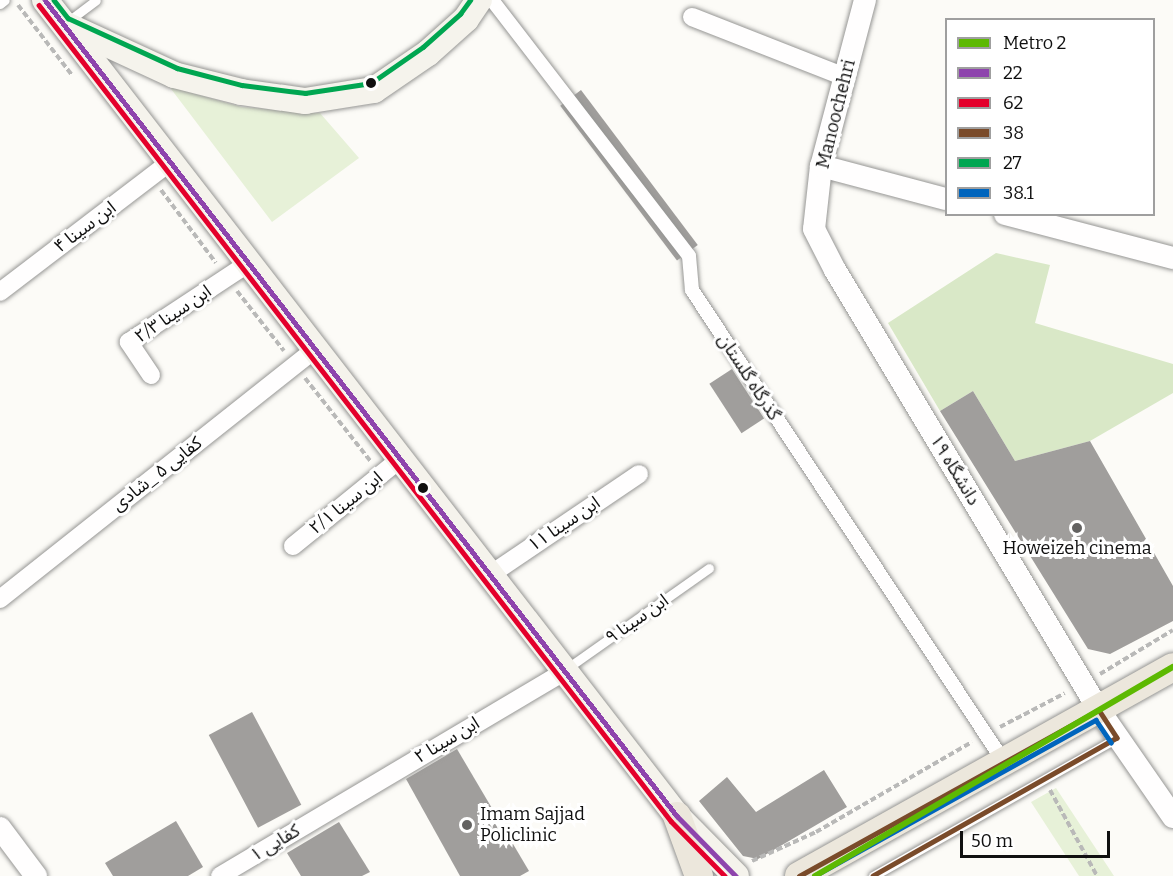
<!DOCTYPE html>
<meta charset="utf-8">
<style>
body{margin:0}
#map{position:relative;width:1173px;height:876px;overflow:hidden;background:#fcfbf7;font-family:Bitter,"Noto Sans Arabic",serif}
div>[style]{position:absolute}
.green>*{inset:0;background:#e7f1d8}
.forest>*{inset:0;background:#d9e8c7}
.building>*{inset:0;background:#a09e9c;transform-origin:0 0}
.path>*{height:4px;margin-top:-2px;transform-origin:0;background:repeating-linear-gradient(90deg,#b9b9b8 0 6px,transparent 0 9px)}
.roads{filter:drop-shadow(0 0 2px #969694) drop-shadow(0 0 2px #969694)}
.service>*{height:9px;margin:-4.5px;padding:0 4.5px;transform-origin:4.5px;border-radius:4.5px;background:#fffefe}
.pedestrian>*{height:14px;margin:-7px;padding:0 7px;transform-origin:7px;border-radius:7px;background:#fffefe}
.minor>*{height:18px;margin:-9px;padding:0 9px;transform-origin:9px;border-radius:9px;background:#fffefe}
.tertiary>*{height:22px;margin:-11px;padding:0 11px;transform-origin:11px;border-radius:11px;background:#fffefe}
.secondary>*{height:26px;margin:-13px;padding:0 13px;transform-origin:13px;border-radius:13px;background:#f5f3ec}
.primary>*{height:28px;margin:-14px;padding:0 14px;transform-origin:14px;border-radius:14px;background:#ece7dc}
.bus-1>*{height:4.5px;margin:-2.25px;padding:0 2.25px;transform-origin:2.25px;border-radius:2.25px;background:#8e44ad}
.bus-2>*{height:4.5px;margin:-2.25px;padding:0 2.25px;transform-origin:2.25px;border-radius:2.25px;background:#e4002b}
.bus-3>*{height:4.5px;margin:-2.25px;padding:0 2.25px;transform-origin:2.25px;border-radius:2.25px;background:#7a4b2a}
.bus-4>*{height:4.5px;margin:-2.25px;padding:0 2.25px;transform-origin:2.25px;border-radius:2.25px;background:#00a651}
.bus-5>*{height:4.5px;margin:-2.25px;padding:0 2.25px;transform-origin:2.25px;border-radius:2.25px;background:#0065bd}
.metro-1>*{height:6px;margin:-3px;padding:0 3px;transform-origin:3px;border-radius:3px;background:#5db902}
.dots>*{width:16px;height:16px;translate:-50% -50%;box-sizing:border-box;border:3px solid #fff;border-radius:50%}
span{translate:-50% -50%;white-space:nowrap;text-align:center;line-height:1.15;-webkit-text-stroke:6px #fff;paint-order:stroke}
.street-label{font-size:18px;color:#101010}
.poi-label{font-size:18px;color:#101010}
.left{translate:0 -50%;text-align:left}
.legend{position:absolute;left:945px;top:18px;width:210px;height:198px;box-sizing:border-box;background:#fff;border:2px solid #9f9f9f;margin:0;padding:8px 10px;list-style:none;font-size:18px;color:#101010}
.legend li{display:flex;align-items:center;gap:12px;height:30px}
.legend b{width:30px;border:2px solid #9f9f9f}
.scale{position:absolute;left:960px;top:831px;width:150px;height:27px;box-sizing:border-box;border:3px solid #101010;border-top:0;padding-left:8px;font-size:18px;line-height:21px;white-space:nowrap;color:#101010;-webkit-text-stroke:4px #fff;paint-order:stroke}
</style>
<div id="map">
<div class="green">
<i style="clip-path:polygon(162px 77px,188px 92px,242px 107px,320px 113px,359px 158px,272px 222px)"></i>
<i style="clip-path:polygon(1056px 788px,1114px 876px,1079px 876px,1031px 802px)"></i>
</div>
<div class="forest">
<i style="clip-path:polygon(996px 253px,1050px 265px,1035px 323px,1173px 364px,1173px 393px,1090px 441px,1015px 461px,973px 391px,940px 411px,888px 323px)"></i>
</div>
<div class="building">
<i style="left:581px;top:90px;width:194px;height:26px;rotate:53deg"></i>
<i style="left:732px;top:369px;width:59px;height:27px;rotate:57deg"></i>
<i style="clip-path:polygon(973px 391px,1015px 461px,1090px 441px,1173px 586px,1173px 621px,1110px 654px,1088px 649px,940px 411px)"></i>
<i style="left:252px;top:712px;width:105px;height:49px;rotate:62deg"></i>
<i style="clip-path:polygon(457px 749px,529px 871px,520px 876px,460px 876px,406px 779px)"></i>
<i style="clip-path:polygon(824px 770px,847px 807px,758px 859px,743px 856px,699px 801px,727px 777px,756px 812px)"></i>
<i style="clip-path:polygon(176px 821px,203px 867px,188px 876px,113px 876px,105px 863px)"></i>
<i style="clip-path:polygon(339px 822px,370px 872px,362px 876px,301px 876px,287px 853px)"></i>
</div>
<div class="path">
<i style="left:18px;top:5px;width:88px;rotate:52.4deg"></i>
<i style="left:161px;top:190px;width:91px;rotate:53deg"></i>
<i style="left:237px;top:291px;width:76px;rotate:51.9deg"></i>
<i style="left:305px;top:378px;width:107px;rotate:51.8deg"></i>
<i style="left:1100px;top:674px;width:85px;rotate:-31.1deg"></i>
<i style="left:1000px;top:727px;width:73px;rotate:-27.6deg"></i>
<i style="left:1050px;top:790px;width:98px;rotate:61.3deg"></i>
<i style="left:752px;top:861px;width:70px;rotate:-24.4deg"></i>
<i style="left:816px;top:832px;width:180px;rotate:-30deg"></i>
</div>
<div class="roads">
<div class="service">
<i style="left:0;top:4px;width:6px;rotate:-39deg"></i>
<i style="left:67px;top:22px;width:36px;rotate:-37deg"></i>
<i style="left:566px;top:669px;width:175px;rotate:-35.2deg"></i>
<i style="left:873px;top:876px;width:280px;rotate:-29.5deg"></i>
</div>
<div class="pedestrian">
<i style="left:492px;top:0;width:323px;rotate:52.4deg"></i>
<i style="left:689px;top:256px;width:34px;rotate:85deg"></i>
<i style="left:692px;top:290px;width:566px;rotate:56.53deg"></i>
</div>
<div class="minor">
<i style="left:692px;top:17px;width:164px;rotate:21.4deg"></i>
<i style="left:0;top:292px;width:214px;rotate:-37.4deg"></i>
<i style="left:151px;top:375px;width:40px;rotate:-124deg"></i>
<i style="left:129px;top:342px;width:144px;rotate:-33.4deg"></i>
<i style="left:293px;top:546px;width:138px;rotate:-39.1deg"></i>
<i style="left:490px;top:575px;width:180px;rotate:-34.1deg"></i>
<i style="left:0;top:599px;width:402px;rotate:-38.4deg"></i>
<i style="left:220px;top:876px;width:401px;rotate:-30.7deg"></i>
</div>
<div class="tertiary">
<i style="left:865px;top:0;width:172px;rotate:104.8deg"></i>
<i style="left:821px;top:166px;width:63px;rotate:96.3deg"></i>
<i style="left:814px;top:229px;width:46px;rotate:62.9deg"></i>
<i style="left:835px;top:270px;width:513px;rotate:59.04deg"></i>
<i style="left:1099px;top:710px;width:130px;rotate:55.3deg"></i>
<i style="left:821px;top:166px;width:129px;rotate:14.8deg"></i>
<i style="left:1005px;top:214px;width:174px;rotate:14.7deg"></i>
<i style="left:0;top:828px;width:60px;rotate:53.1deg"></i>
</div>
<div class="secondary">
<i style="left:45px;top:0;width:1032px;rotate:52.24deg"></i>
<i style="left:677px;top:816px;width:84px;rotate:45.5deg"></i>
<i style="left:66px;top:25px;width:119px;rotate:24.8deg"></i>
<i style="left:174px;top:75px;width:69px;rotate:14.2deg"></i>
<i style="left:241px;top:92px;width:65px;rotate:8deg"></i>
<i style="left:305px;top:101px;width:70px;rotate:-9.1deg"></i>
<i style="left:374px;top:90px;width:65px;rotate:-34.4deg"></i>
<i style="left:428px;top:53px;width:51px;rotate:-41.8deg"></i>
<i style="left:466px;top:19px;width:23px;rotate:-56deg"></i>
</div>
<div class="primary">
<i style="left:677px;top:816px;width:64px;rotate:69.9deg"></i>
<i style="left:799px;top:876px;width:428px;rotate:-29.2deg"></i>
</div>
</div>
<div class="bus-1">
<i style="left:45px;top:0;width:1032px;rotate:52.24deg"></i>
<i style="left:677px;top:816px;width:84px;rotate:45.5deg"></i>
</div>
<div class="bus-2">
<i style="left:39px;top:5px;width:1032px;rotate:52.24deg"></i>
<i style="left:671px;top:821px;width:77px;rotate:45.5deg"></i>
</div>
<div class="bus-3">
<i style="left:799px;top:876px;width:343px;rotate:-29deg"></i>
<i style="left:1099px;top:710px;width:33px;rotate:57deg"></i>
<i style="left:1117px;top:738px;width:280px;rotate:150.5deg"></i>
</div>
<div class="bus-4">
<i style="left:54px;top:0;width:23px;rotate:52deg"></i>
<i style="left:68px;top:18px;width:120px;rotate:24.6deg"></i>
<i style="left:177px;top:68px;width:67px;rotate:14.7deg"></i>
<i style="left:242px;top:85px;width:64px;rotate:7.2deg"></i>
<i style="left:305px;top:93px;width:67px;rotate:-8.6deg"></i>
<i style="left:371px;top:83px;width:63px;rotate:-34.7deg"></i>
<i style="left:423px;top:47px;width:50px;rotate:-41.7deg"></i>
<i style="left:460px;top:14px;width:17px;rotate:-54deg"></i>
</div>
<div class="bus-5">
<i style="left:814px;top:876px;width:322px;rotate:-29deg"></i>
<i style="left:1096px;top:720px;width:27px;rotate:56deg"></i>
</div>
<div class="metro-1">
<i style="left:815px;top:876px;width:415px;rotate:-30.3deg"></i>
</div>
<div class="dots">
<i style="left:371px;top:83px;background:#101010"></i>
<i style="left:423px;top:488px;background:#101010"></i>
<i style="left:1077px;top:528px;background:#636261"></i>
<i style="left:467px;top:825px;background:#636261"></i>
</div>
<div class="street-label">
<span style="left:836px;top:114px;rotate:-76deg">Manoochehri</span>
<span style="left:85px;top:227px;rotate:-37deg">ابن سینا ۴</span>
<span style="left:173px;top:314px;rotate:-34deg">ابن سینا ۲/۳</span>
<span style="left:749px;top:377px;rotate:57deg">گذرگاه گلستان</span>
<span style="left:955px;top:470px;rotate:59deg">دانشگاه ۱۹</span>
<span style="left:157px;top:474px;rotate:-38deg">کفایی ۵ _شادی</span>
<span style="left:346px;top:503px;rotate:-39deg">ابن سینا ۲/۱</span>
<span style="left:564px;top:524px;rotate:-34deg">ابن سینا ۱۱</span>
<span style="left:637px;top:619px;rotate:-35deg">ابن سینا ۹</span>
<span style="left:447px;top:740px;rotate:-31deg">ابن سینا ۲</span>
<span style="left:275px;top:843px;rotate:-31deg">کفایی ۱</span>
</div>
<div class="poi-label">
<span style="left:1077px;top:548px">Howeizeh cinema</span>
<span class="left" style="left:480px;top:825px">Imam Sajjad<br>Policlinic</span>
</div>
<ul class="legend">
<li><b style="height:8px;background:#5db902"></b>Metro 2</li>
<li><b style="height:8px;background:#8e44ad"></b>22</li>
<li><b style="height:8px;background:#e4002b"></b>62</li>
<li><b style="height:8px;background:#7a4b2a"></b>38</li>
<li><b style="height:8px;background:#00a651"></b>27</li>
<li><b style="height:8px;background:#0065bd"></b>38.1</li>
</ul>
<div class="scale">50 m</div>
</div>
